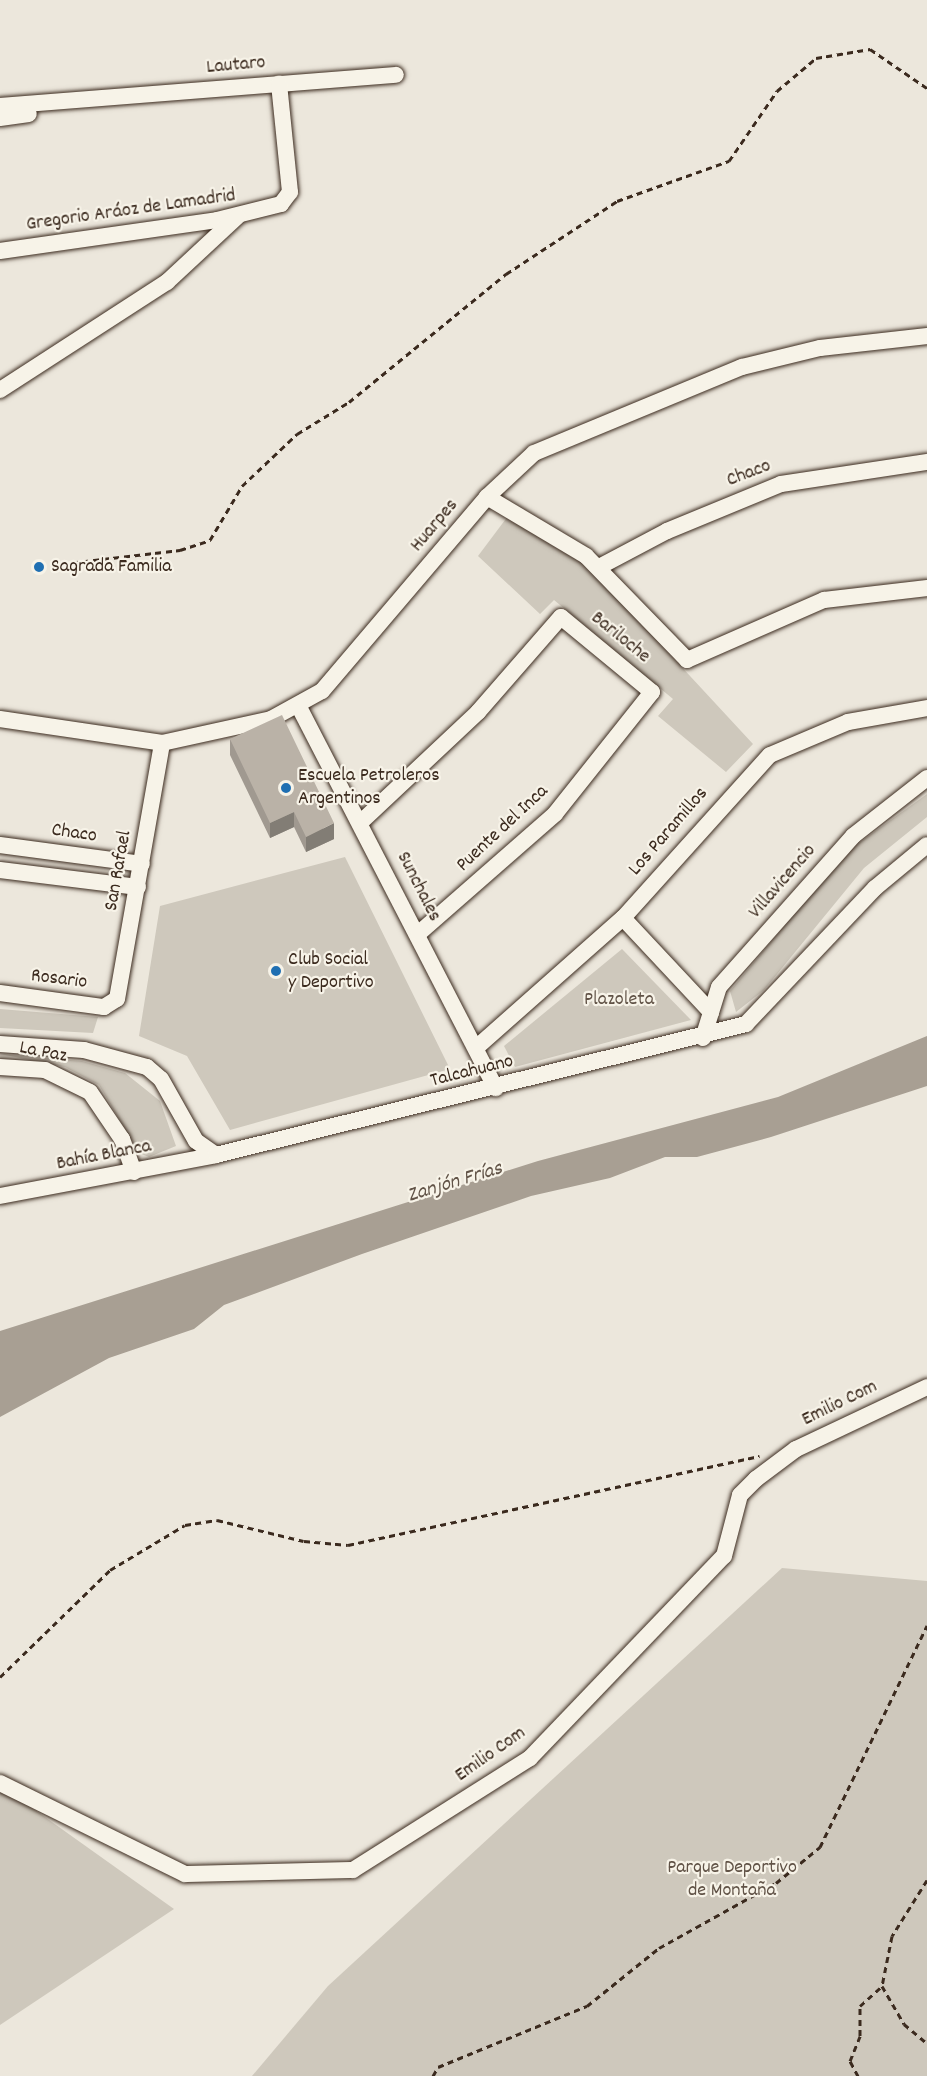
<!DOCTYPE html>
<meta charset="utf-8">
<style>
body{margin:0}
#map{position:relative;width:927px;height:2076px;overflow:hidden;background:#ece7dc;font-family:Dekko,sans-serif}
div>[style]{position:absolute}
.green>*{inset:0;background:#cec8bc}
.water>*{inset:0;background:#a89f93}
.path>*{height:3px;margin-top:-1.5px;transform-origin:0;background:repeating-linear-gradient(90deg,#3b2a1e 0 6px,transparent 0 10.5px)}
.roads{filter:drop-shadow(0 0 2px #3b2a1e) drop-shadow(0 0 2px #3b2a1e)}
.minor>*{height:16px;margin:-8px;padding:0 8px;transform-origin:8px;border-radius:8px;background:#f7f3e8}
.wall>*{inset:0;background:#a09990}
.shaded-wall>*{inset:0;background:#827d75}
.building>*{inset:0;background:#bab2a7}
.dots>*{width:16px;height:16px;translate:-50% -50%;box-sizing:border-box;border:3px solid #f7f3e8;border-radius:50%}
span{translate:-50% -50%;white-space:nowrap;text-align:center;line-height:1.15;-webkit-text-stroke:4.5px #f7f3e8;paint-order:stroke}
.street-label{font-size:20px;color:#3b2a1e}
.poi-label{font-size:20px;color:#3b2a1e}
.left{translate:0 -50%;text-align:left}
.park-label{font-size:20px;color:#605246}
.water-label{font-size:21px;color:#615347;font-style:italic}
</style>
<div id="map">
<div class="green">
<i style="clip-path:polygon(508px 516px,590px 568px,753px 744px,726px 772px,658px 716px,673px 699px,554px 600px,540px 614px,478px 556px)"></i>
<i style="clip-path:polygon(927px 794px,927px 817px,864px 868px,764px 990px,736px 1012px,730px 991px,845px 853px)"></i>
<i style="clip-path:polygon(345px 857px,450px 1069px,230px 1130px,187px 1056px,139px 1036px,160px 906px)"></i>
<i style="clip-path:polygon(622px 949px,691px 1020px,515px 1067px,504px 1046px)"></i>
<i style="clip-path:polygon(0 1009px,98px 1017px,93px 1033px,0 1028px)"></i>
<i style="clip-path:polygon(0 1054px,82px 1061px,125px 1073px,160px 1101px,176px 1146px,149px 1157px,139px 1153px,99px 1085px,65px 1067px)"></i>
<i style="clip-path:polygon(782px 1568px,927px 1581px,927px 2076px,252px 2076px,328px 1986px)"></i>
<i style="clip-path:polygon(0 1785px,174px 1909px,0 2025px)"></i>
</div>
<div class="water">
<i style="clip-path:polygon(927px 1036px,927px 1086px,771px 1137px,697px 1157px,665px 1157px,610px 1178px,531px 1196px,362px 1254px,224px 1305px,194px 1329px,109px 1358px,0 1417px,0 1331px,538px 1161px,778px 1097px)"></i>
</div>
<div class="path">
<i style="left:51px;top:565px;width:130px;rotate:-6.6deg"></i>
<i style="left:180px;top:550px;width:32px;rotate:-18deg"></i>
<i style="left:210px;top:540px;width:63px;rotate:-59.3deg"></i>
<i style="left:242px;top:486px;width:76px;rotate:-43.4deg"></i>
<i style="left:297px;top:434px;width:61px;rotate:-31.6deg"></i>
<i style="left:349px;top:402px;width:203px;rotate:-39.2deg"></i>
<i style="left:506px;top:274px;width:133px;rotate:-33.3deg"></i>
<i style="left:617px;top:201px;width:119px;rotate:-19.7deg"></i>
<i style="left:729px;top:161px;width:85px;rotate:-55.6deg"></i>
<i style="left:777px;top:91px;width:51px;rotate:-40.2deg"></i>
<i style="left:816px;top:58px;width:55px;rotate:-9.5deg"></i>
<i style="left:870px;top:49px;width:69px;rotate:34.4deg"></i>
<i style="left:0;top:1677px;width:153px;rotate:-44.2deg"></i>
<i style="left:110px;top:1570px;width:87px;rotate:-31deg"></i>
<i style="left:185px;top:1525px;width:32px;rotate:-9deg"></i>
<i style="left:217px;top:1520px;width:89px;rotate:13.6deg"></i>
<i style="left:304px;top:1541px;width:44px;rotate:5.2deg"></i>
<i style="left:348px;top:1545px;width:421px;rotate:-12.2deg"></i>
<i style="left:927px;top:1880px;width:66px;rotate:122deg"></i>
<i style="left:892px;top:1936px;width:51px;rotate:101.3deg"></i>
<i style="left:882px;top:1986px;width:44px;rotate:59.9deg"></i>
<i style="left:904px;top:2024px;width:30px;rotate:40deg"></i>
<i style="left:433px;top:2076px;width:10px;rotate:-61deg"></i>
<i style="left:438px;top:2067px;width:161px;rotate:-22.3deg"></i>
<i style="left:587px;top:2006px;width:92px;rotate:-38.9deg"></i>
<i style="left:659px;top:1948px;width:134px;rotate:-29.1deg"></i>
<i style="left:776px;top:1883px;width:57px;rotate:-39.3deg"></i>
<i style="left:820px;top:1847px;width:246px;rotate:-64.2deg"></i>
<i style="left:858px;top:2076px;width:17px;rotate:-118deg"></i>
<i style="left:850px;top:2061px;width:27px;rotate:-68deg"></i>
<i style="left:860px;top:2036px;width:30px;rotate:-90deg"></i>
<i style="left:860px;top:2006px;width:30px;rotate:-42deg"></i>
</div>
<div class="roads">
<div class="minor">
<i style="left:0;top:106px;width:397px;rotate:-4.5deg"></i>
<i style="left:0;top:118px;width:29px;rotate:-8deg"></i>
<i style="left:0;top:251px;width:219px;rotate:-8.1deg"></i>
<i style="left:217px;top:220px;width:66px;rotate:-14deg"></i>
<i style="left:281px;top:204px;width:15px;rotate:-53deg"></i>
<i style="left:290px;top:192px;width:109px;rotate:-95.8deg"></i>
<i style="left:0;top:390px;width:199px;rotate:-32.9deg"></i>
<i style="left:167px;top:282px;width:96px;rotate:-42.9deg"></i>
<i style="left:487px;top:497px;width:115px;rotate:30.8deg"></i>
<i style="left:586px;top:556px;width:145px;rotate:45.8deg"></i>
<i style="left:687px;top:660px;width:150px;rotate:-23.7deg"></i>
<i style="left:824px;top:600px;width:104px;rotate:-6.6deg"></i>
<i style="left:599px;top:567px;width:77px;rotate:-27.9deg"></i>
<i style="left:667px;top:531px;width:123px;rotate:-22.4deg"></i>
<i style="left:781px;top:484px;width:148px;rotate:-8.6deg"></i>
<i style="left:299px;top:707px;width:429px;rotate:62.7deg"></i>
<i style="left:0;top:719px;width:164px;rotate:8.4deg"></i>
<i style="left:162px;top:743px;width:112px;rotate:-12.4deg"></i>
<i style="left:271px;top:719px;width:58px;rotate:-28.8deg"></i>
<i style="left:322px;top:691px;width:255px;rotate:-49.6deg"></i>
<i style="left:487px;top:497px;width:64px;rotate:-43.1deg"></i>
<i style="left:534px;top:453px;width:225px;rotate:-22.5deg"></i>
<i style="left:742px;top:367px;width:80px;rotate:-13.7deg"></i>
<i style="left:820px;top:348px;width:108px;rotate:-6.4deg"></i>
<i style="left:361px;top:822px;width:161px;rotate:-43.2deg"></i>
<i style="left:478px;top:712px;width:126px;rotate:-48.9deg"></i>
<i style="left:561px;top:617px;width:118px;rotate:39.5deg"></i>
<i style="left:652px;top:692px;width:156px;rotate:128.5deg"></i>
<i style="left:555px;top:814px;width:181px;rotate:138.8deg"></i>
<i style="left:0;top:845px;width:143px;rotate:7.6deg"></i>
<i style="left:0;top:870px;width:139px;rotate:7deg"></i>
<i style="left:623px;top:918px;width:129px;rotate:46.9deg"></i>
<i style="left:0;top:993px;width:105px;rotate:7.7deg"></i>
<i style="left:104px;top:1007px;width:15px;rotate:-32deg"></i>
<i style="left:117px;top:999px;width:260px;rotate:-80deg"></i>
<i style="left:703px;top:1038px;width:53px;rotate:-72.6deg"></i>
<i style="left:719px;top:987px;width:202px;rotate:-48.4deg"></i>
<i style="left:853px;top:836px;width:94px;rotate:-38.1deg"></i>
<i style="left:0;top:1044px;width:84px;rotate:4.1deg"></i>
<i style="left:84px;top:1050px;width:65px;rotate:15.1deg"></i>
<i style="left:147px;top:1067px;width:18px;rotate:41deg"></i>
<i style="left:161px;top:1079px;width:71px;rotate:60.6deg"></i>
<i style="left:196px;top:1141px;width:24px;rotate:35deg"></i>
<i style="left:477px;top:1047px;width:195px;rotate:-41.5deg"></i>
<i style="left:623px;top:918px;width:219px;rotate:-48deg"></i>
<i style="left:770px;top:755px;width:85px;rotate:-22.9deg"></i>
<i style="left:848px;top:722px;width:80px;rotate:-10deg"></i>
<i style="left:0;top:1067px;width:45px;rotate:3.8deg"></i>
<i style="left:45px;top:1070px;width:50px;rotate:26.1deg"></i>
<i style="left:90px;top:1092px;width:57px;rotate:55.8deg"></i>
<i style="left:122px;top:1139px;width:35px;rotate:70deg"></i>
<i style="left:0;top:1196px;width:220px;rotate:-10.7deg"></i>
<i style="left:216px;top:1155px;width:546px;rotate:-13.88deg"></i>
<i style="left:746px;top:1024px;width:187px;rotate:-46.5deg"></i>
<i style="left:875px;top:888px;width:67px;rotate:-39.6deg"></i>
<i style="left:0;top:1783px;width:206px;rotate:26.2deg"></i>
<i style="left:185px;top:1874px;width:168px;rotate:-1.4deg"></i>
<i style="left:353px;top:1870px;width:209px;rotate:-32.3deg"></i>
<i style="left:530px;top:1758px;width:280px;rotate:-46.2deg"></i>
<i style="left:724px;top:1556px;width:63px;rotate:-75.3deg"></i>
<i style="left:740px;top:1495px;width:23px;rotate:-45deg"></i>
<i style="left:756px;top:1479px;width:50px;rotate:-36.9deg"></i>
<i style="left:796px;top:1449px;width:145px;rotate:-25.3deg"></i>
</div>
</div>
<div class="wall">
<i style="clip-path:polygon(230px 739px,334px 839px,306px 852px,294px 827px,270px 838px,230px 755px)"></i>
</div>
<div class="shaded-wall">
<i style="clip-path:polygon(294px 812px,294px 827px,270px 838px,270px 823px)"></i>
<i style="clip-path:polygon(334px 823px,334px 839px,306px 852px,306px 837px)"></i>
</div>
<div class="building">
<i style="clip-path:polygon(282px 715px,334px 823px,306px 837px,294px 812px,270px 823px,230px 739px)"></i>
</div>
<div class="dots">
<i style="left:39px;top:567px;background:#1f6fb2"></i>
<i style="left:286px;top:788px;background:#1f6fb2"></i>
<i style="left:276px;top:971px;background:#1f6fb2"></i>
</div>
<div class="street-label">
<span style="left:236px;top:66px;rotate:-5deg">Lautaro</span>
<span style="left:131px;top:211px;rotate:-8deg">Gregorio Aráoz de Lamadrid</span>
<span style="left:749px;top:474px;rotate:-21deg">Chaco</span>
<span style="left:435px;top:526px;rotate:-50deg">Huarpes</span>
<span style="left:620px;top:638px;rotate:39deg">Bariloche</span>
<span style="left:503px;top:829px;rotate:-43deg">Puente del Inca</span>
<span style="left:669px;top:832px;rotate:-49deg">Los Paramillos</span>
<span style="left:74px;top:834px;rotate:8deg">Chaco</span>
<span style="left:119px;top:871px;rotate:-80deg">San Rafael</span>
<span style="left:783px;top:882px;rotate:-49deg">Villavicencio</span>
<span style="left:418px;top:887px;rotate:63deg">Sunchales</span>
<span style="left:59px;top:980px;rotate:7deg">Rosario</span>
<span style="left:43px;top:1053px;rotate:11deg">La Paz</span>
<span style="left:472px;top:1072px;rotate:-14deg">Talcahuano</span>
<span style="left:104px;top:1156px;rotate:-11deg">Bahía Blanca</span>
<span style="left:840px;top:1404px;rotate:-26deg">Emilio Com</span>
<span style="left:491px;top:1755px;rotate:-35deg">Emilio Com</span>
</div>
<div class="poi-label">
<span class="left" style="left:51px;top:567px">Sagrada Familia</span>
<span class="left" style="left:298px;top:788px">Escuela Petroleros<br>Argentinos</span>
<span class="left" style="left:288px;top:972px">Club Social<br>y Deportivo</span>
</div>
<div class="park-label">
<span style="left:619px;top:1000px">Plazoleta</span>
<span style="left:732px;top:1880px">Parque Deportivo<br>de Montaña</span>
</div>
<div class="water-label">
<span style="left:455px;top:1183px;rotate:-17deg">Zanjón Frías</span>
</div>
</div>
